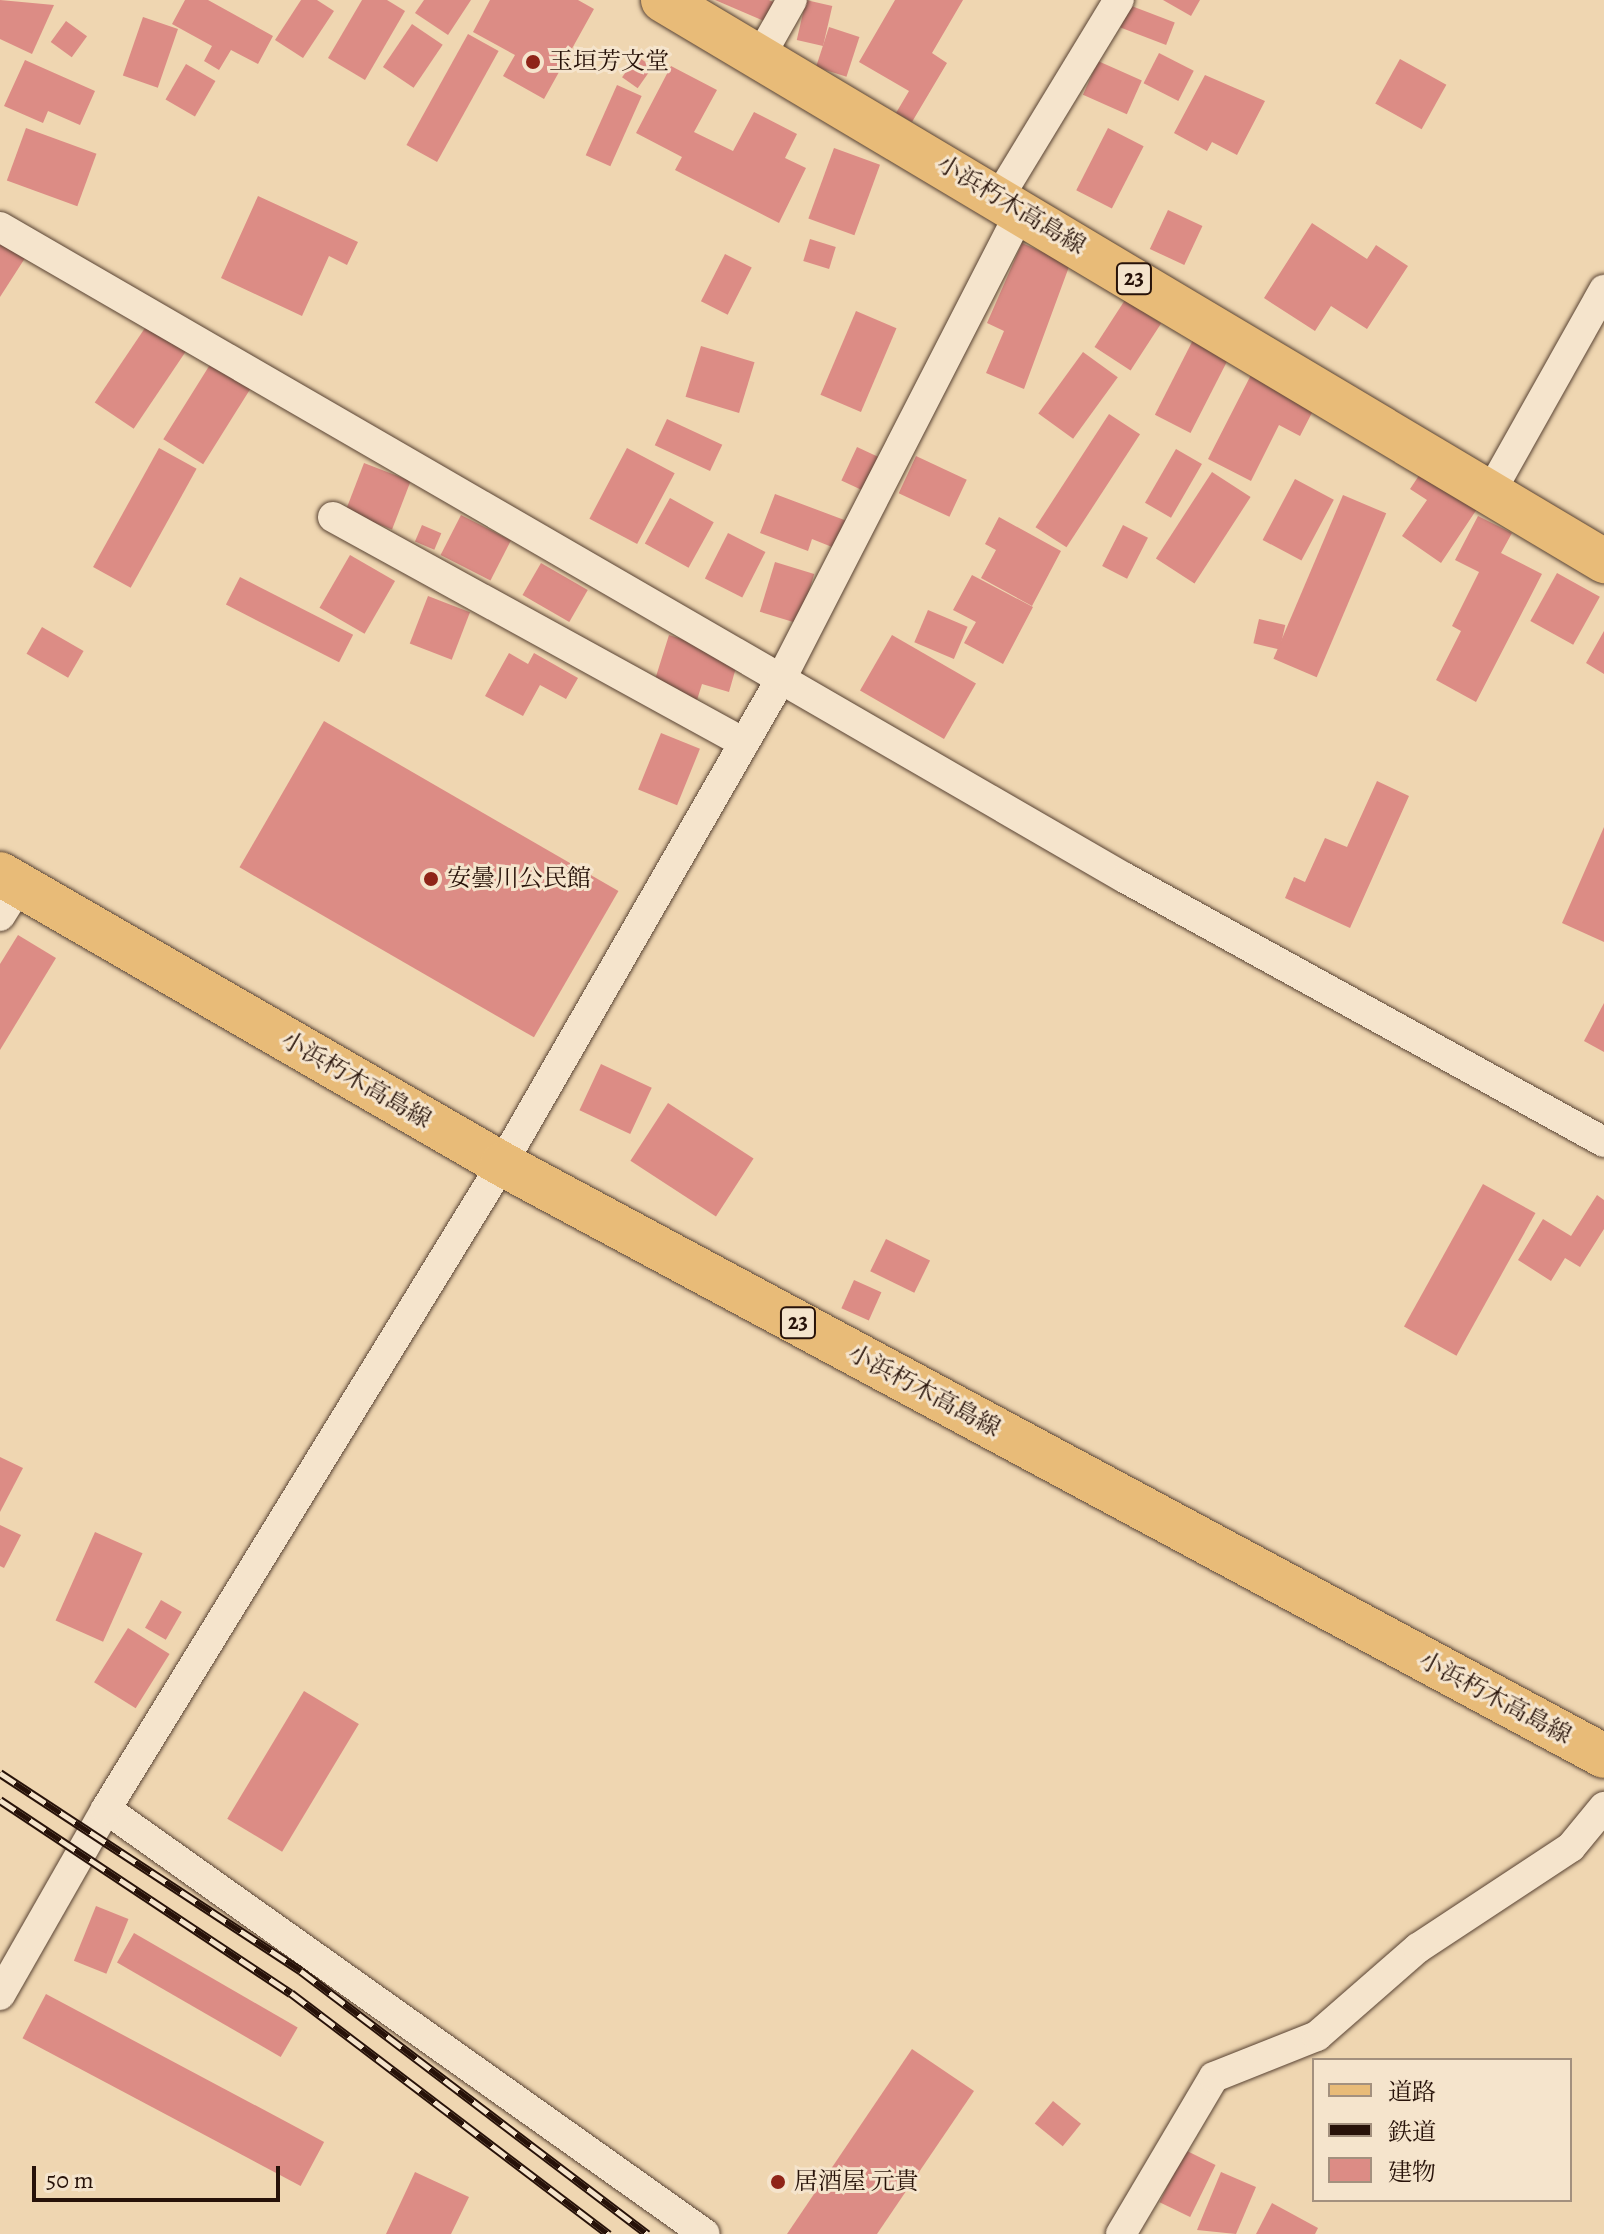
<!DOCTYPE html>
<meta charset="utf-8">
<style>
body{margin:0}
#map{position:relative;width:1604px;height:2234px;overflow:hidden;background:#efd6b1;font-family:Alegreya,"Noto Serif JP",serif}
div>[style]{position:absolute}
.building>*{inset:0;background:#dc8c85;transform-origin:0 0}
.roads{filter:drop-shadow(0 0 2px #594333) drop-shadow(0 0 2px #594333)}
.minor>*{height:30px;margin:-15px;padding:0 15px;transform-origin:15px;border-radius:15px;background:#f5e4cc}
.primary>*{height:44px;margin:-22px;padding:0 22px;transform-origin:22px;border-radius:22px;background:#e8bb78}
.rail>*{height:9px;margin-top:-4.5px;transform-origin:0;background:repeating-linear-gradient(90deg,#f5e4cc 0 18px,#271209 0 36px);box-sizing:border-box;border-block:2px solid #271209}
.dots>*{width:22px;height:22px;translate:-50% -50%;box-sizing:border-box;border:4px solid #f5e4cc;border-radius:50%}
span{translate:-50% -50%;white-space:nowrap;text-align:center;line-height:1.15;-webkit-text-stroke:6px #f5e4cc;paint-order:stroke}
.shield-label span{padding:2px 6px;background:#f5e4cc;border:2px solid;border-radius:6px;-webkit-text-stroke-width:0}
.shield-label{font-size:22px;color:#271209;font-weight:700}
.poi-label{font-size:24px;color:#271209}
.left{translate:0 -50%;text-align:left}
.street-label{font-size:24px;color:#271209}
.legend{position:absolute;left:1312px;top:2058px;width:260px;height:144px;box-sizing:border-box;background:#f5e4cc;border:2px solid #a3907e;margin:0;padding:10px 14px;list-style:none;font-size:24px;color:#271209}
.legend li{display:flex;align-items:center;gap:16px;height:40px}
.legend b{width:40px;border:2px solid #a3907e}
.scale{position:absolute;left:32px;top:2166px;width:248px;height:36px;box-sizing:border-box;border:4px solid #271209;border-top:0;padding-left:10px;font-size:24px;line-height:28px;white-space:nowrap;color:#271209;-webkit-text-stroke:6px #f5e4cc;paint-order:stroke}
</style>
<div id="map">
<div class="building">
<i style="clip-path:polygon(0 0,54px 5px,32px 54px,0 39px)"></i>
<i style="clip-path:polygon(185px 0,208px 0,273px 36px,258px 64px,231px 50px,219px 70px,204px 61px,212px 46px,172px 24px)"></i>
<i style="clip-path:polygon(301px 0,317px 0,334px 11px,303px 58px,275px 40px)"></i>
<i style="clip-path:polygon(362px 0,387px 0,405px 11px,365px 80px,328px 58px)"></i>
<i style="clip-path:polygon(424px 0,471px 0,448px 35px,415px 13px)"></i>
<i style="clip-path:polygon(490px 0,578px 0,594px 9px,544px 99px,503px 76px,515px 55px,473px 32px)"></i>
<i style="clip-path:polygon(715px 0,769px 0,780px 5px,771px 24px)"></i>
<i style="left:806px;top:0;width:27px;height:41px;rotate:13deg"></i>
<i style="clip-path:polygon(895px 0,963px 0,932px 53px,947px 63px,912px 122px,896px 113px,909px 91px,859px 62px)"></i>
<i style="clip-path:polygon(1163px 0,1200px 0,1191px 16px)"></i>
<i style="left:1129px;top:5px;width:49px;height:24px;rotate:21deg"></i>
<i style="left:143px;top:17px;width:37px;height:62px;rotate:19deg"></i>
<i style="left:66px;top:21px;width:26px;height:26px;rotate:36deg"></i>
<i style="left:412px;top:24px;width:37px;height:52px;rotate:34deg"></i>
<i style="left:829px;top:27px;width:32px;height:42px;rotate:18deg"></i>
<i style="left:468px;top:34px;width:35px;height:127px;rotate:29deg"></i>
<i style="left:1159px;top:53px;width:39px;height:34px;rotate:27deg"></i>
<i style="left:637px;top:56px;width:19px;height:26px;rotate:35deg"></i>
<i style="left:1400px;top:59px;width:53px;height:51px;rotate:29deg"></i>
<i style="clip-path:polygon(25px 60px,95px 91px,80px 125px,48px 111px,43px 123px,4px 106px)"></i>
<i style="left:1098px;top:61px;width:48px;height:37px;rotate:24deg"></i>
<i style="left:186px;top:64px;width:34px;height:41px;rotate:30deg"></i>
<i style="clip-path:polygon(671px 66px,717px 90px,694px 132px,733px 151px,754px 112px,797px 134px,785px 158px,806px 168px,779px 223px,675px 170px,682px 157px,636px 133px)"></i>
<i style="clip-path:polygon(1205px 75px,1265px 101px,1237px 155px,1212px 142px,1207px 151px,1174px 133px)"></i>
<i style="left:617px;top:85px;width:27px;height:77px;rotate:24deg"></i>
<i style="left:26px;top:128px;width:75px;height:56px;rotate:20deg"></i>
<i style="left:1108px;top:128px;width:40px;height:70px;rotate:27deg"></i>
<i style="left:834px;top:148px;width:49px;height:75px;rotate:20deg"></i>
<i style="clip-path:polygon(258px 196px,358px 242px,347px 265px,329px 256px,302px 316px,221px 278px)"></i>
<i style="left:1168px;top:210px;width:38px;height:43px;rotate:25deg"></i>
<i style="clip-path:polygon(1312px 223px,1367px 259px,1376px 245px,1408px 266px,1367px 329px,1331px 306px,1315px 331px,1264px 298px)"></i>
<i style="clip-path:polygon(0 238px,27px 255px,0 297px)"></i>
<i style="left:810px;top:239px;width:27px;height:23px;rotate:17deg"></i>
<i style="clip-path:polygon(1022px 243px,1070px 264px,1024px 389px,986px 373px,1004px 331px,987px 323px)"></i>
<i style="left:725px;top:254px;width:30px;height:53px;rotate:27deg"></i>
<i style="left:1125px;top:300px;width:43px;height:56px;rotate:33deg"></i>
<i style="left:856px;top:311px;width:44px;height:91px;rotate:23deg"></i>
<i style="left:149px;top:322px;width:47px;height:97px;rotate:34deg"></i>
<i style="left:1193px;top:340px;width:40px;height:84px;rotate:27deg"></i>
<i style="left:701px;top:346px;width:56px;height:53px;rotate:17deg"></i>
<i style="left:1083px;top:352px;width:43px;height:76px;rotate:36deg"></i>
<i style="left:211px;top:363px;width:47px;height:90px;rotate:32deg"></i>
<i style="clip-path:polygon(1253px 371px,1317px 403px,1300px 436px,1279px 425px,1251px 481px,1208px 459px)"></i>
<i style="left:1109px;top:414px;width:37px;height:135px;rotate:33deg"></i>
<i style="left:667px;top:419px;width:61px;height:29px;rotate:25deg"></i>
<i style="left:857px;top:447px;width:29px;height:37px;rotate:25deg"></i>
<i style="left:159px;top:448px;width:43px;height:136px;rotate:29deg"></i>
<i style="left:627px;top:448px;width:54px;height:80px;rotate:28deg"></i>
<i style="left:1176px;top:449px;width:30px;height:62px;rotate:30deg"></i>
<i style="left:916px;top:456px;width:56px;height:41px;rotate:25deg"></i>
<i style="left:364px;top:463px;width:50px;height:52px;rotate:21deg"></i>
<i style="clip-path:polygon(1424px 468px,1479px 506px,1441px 563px,1402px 536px,1427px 500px,1410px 489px)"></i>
<i style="left:1212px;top:472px;width:46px;height:103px;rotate:33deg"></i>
<i style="left:1295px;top:479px;width:44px;height:69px;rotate:28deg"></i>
<i style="clip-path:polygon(775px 494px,847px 521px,837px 549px,812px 539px,808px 551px,760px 533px)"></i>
<i style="left:1343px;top:495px;width:47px;height:178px;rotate:23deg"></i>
<i style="left:670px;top:498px;width:50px;height:52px;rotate:29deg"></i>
<i style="left:461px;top:515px;width:56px;height:45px;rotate:27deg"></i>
<i style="clip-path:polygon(1478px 516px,1512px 533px,1501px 553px,1542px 574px,1476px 702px,1436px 680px,1461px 631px,1452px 626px,1479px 572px,1455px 560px)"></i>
<i style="clip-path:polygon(999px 517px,1061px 551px,1032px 606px,981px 578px,996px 550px,985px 544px)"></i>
<i style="left:422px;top:525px;width:21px;height:18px;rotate:23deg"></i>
<i style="left:1123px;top:525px;width:28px;height:46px;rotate:27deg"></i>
<i style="left:728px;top:533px;width:42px;height:51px;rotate:27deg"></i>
<i style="left:350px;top:555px;width:52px;height:61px;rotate:30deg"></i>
<i style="left:775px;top:562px;width:41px;height:52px;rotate:17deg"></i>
<i style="left:541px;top:563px;width:54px;height:37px;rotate:30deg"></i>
<i style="left:1557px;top:573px;width:49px;height:55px;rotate:29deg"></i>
<i style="clip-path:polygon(972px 575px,1033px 607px,1003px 664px,964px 643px,976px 622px,953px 610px)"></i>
<i style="left:240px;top:577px;width:127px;height:31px;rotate:27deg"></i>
<i style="left:428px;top:596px;width:45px;height:51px;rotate:21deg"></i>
<i style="left:928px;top:610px;width:43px;height:35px;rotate:23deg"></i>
<i style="left:1259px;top:619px;width:27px;height:25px;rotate:13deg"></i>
<i style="left:42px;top:627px;width:48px;height:31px;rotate:30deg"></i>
<i style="clip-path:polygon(1604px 631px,1604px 674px,1586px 663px)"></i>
<i style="clip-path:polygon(669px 635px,739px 657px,729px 692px,702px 684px,697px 700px,653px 686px)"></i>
<i style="left:892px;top:635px;width:97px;height:64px;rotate:30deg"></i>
<i style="clip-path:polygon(509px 653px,528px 664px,534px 653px,578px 678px,566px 699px,540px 685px,523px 716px,485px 696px)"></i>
<i style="left:324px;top:721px;width:340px;height:169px;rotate:30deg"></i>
<i style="left:661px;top:733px;width:42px;height:61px;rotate:22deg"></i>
<i style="clip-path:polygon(1377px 781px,1409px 796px,1350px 928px,1285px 898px,1294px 877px,1305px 882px,1325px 838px,1347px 847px)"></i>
<i style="clip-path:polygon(1604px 827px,1604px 942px,1562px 923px)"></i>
<i style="clip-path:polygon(18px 935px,56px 958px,0 1050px,0 964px)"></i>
<i style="clip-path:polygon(1604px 1003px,1604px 1052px,1584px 1041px)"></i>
<i style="left:601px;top:1064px;width:56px;height:51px;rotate:25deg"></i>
<i style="left:668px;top:1103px;width:102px;height:69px;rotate:33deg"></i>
<i style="left:1483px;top:1184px;width:60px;height:163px;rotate:29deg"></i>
<i style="clip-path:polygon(1597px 1195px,1604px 1200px,1604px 1229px,1580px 1267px,1565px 1258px,1551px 1281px,1518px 1260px,1543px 1219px,1571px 1236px)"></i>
<i style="left:886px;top:1239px;width:49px;height:36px;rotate:26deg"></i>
<i style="left:854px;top:1280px;width:30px;height:31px;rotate:24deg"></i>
<i style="clip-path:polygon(0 1457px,23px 1468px,0 1512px)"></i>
<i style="clip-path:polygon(0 1525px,21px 1535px,4px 1568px,0 1566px)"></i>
<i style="left:95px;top:1532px;width:52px;height:97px;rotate:24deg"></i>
<i style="left:161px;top:1600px;width:24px;height:32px;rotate:30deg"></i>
<i style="left:128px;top:1628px;width:49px;height:64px;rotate:32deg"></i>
<i style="left:304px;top:1691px;width:64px;height:149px;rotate:31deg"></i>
<i style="left:96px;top:1906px;width:35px;height:59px;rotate:22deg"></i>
<i style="left:134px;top:1933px;width:189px;height:34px;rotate:30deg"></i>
<i style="left:46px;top:1994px;width:315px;height:50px;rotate:28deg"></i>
<i style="clip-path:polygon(912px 2049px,974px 2091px,877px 2234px,787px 2234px)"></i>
<i style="left:1053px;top:2101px;width:36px;height:29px;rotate:39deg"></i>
<i style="left:1185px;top:2150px;width:34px;height:58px;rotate:26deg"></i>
<i style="clip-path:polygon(415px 2172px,469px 2197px,451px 2234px,386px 2234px)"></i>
<i style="clip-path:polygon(1221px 2172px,1256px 2187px,1236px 2234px,1197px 2230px)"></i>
<i style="clip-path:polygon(1272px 2203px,1318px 2228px,1315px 2234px,1256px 2234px)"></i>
</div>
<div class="roads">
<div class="minor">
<i style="left:758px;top:60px;width:69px;rotate:-60.5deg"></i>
<i style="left:999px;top:197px;width:231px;rotate:-58.7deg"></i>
<i style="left:0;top:227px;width:1300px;rotate:30.06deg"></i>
<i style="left:1125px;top:878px;width:547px;rotate:28.86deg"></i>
<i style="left:1490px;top:493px;width:233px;rotate:-60.7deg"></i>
<i style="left:333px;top:517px;width:469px;rotate:28.8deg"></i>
<i style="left:0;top:916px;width:36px;rotate:-58deg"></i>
<i style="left:106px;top:1809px;width:734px;rotate:35.36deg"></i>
<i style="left:0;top:1995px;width:214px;rotate:-60.3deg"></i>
<i style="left:106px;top:1809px;width:757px;rotate:-58.45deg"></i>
<i style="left:502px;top:1164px;width:562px;rotate:-60.1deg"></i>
<i style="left:782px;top:677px;width:524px;rotate:-62.85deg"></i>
<i style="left:1121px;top:2234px;width:182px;rotate:-59.4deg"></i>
<i style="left:1214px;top:2077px;width:111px;rotate:-21.7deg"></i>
<i style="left:1317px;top:2036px;width:134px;rotate:-41.1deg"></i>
<i style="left:1418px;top:1948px;width:183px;rotate:-33.4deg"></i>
<i style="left:1571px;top:1847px;width:52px;rotate:-50.5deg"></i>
</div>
<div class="primary">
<i style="left:663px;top:0;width:1096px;rotate:30.8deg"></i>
<i style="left:0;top:874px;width:580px;rotate:30.01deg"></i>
<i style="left:502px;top:1164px;width:1251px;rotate:28.24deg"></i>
</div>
</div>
<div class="rail">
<i style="left:0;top:1773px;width:360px;rotate:33.3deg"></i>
<i style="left:301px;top:1971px;width:435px;rotate:37.2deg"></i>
<i style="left:0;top:1800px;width:349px;rotate:33.6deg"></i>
<i style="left:291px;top:1993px;width:399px;rotate:37.2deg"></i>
</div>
<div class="dots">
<i style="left:533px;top:62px;background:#8f2418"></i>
<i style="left:431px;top:879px;background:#8f2418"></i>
<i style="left:778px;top:2182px;background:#8f2418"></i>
</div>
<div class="shield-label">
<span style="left:1134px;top:279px">23</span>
<span style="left:798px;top:1323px">23</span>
</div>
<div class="poi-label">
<span class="left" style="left:549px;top:62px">玉垣芳文堂</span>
<span class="left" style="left:447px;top:879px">安曇川公民館</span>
<span class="left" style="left:794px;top:2182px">居酒屋 元貴</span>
</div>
<div class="street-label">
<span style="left:1011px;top:205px;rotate:31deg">小浜朽木高島線</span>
<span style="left:356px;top:1080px;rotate:30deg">小浜朽木高島線</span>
<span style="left:924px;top:1391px;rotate:28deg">小浜朽木高島線</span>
<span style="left:1495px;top:1698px;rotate:28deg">小浜朽木高島線</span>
</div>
<ul class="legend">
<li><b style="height:10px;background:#e8bb78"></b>道路</li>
<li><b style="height:10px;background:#271209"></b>鉄道</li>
<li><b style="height:22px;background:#dc8c85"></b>建物</li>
</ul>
<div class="scale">50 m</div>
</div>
